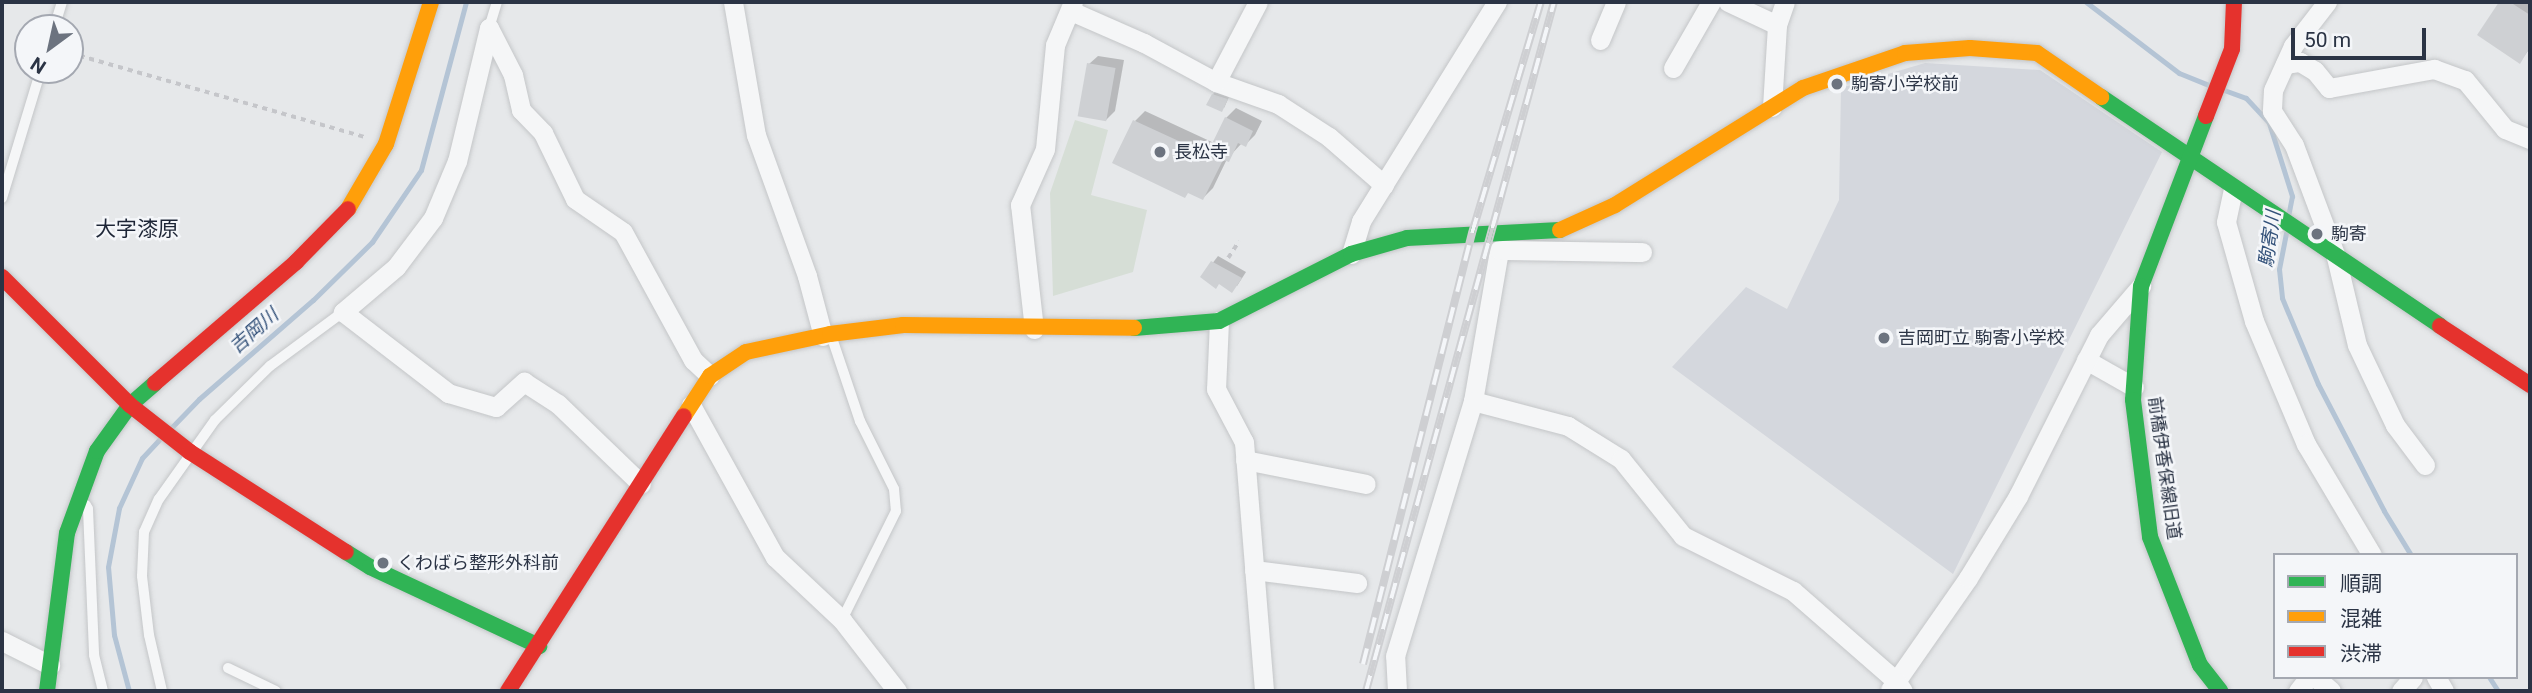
<!DOCTYPE html>
<meta charset="utf-8">
<style>
body{margin:0}
#map{position:relative;width:2532px;height:693px;overflow:hidden;background:#e6e8ea;font-family:Roboto,"Noto Sans JP",sans-serif}
div>[style]{position:absolute}
.built>*{inset:0;background:#d4d7dd}
.green>*{inset:0;background:#d6ded6}
.shadow>*{inset:0;background:#0003}
.stream>*{height:5px;margin:-2.5px;padding:0 2.5px;transform-origin:2.5px;border-radius:2.5px;background:#b4c4d5}
.building>*{inset:0;background:#ced0d3;transform-origin:0 0}
.path>*{height:3.5px;margin-top:-1.75px;transform-origin:0;background:repeating-linear-gradient(90deg,#c5c6ca 0 5px,transparent 0 10px)}
.roads{filter:drop-shadow(0 0 2px #c4c6c8) drop-shadow(0 0 2px #c4c6c8)}
.lane>*{height:10px;margin:-5px;padding:0 5px;transform-origin:5px;border-radius:5px;background:#f5f6f7}
.street>*{height:19px;margin:-9.5px;padding:0 9.5px;transform-origin:9.5px;border-radius:9.5px;background:#f5f6f7}
.fast>*{height:16px;margin:-8px;padding:0 8px;transform-origin:8px;border-radius:8px;background:#30b455}
.slow>*{height:16px;margin:-8px;padding:0 8px;transform-origin:8px;border-radius:8px;background:#ff9f0a}
.jam>*{height:16px;margin:-8px;padding:0 8px;transform-origin:8px;border-radius:8px;background:#e5322d}
.rail>*{height:8px;margin-top:-4px;transform-origin:0;background:repeating-linear-gradient(90deg,#f4f6f9 0 16px,#cecfd2 0 32px);box-sizing:border-box;border-block:2px solid #cecfd2}
.dots>*{width:19px;height:19px;translate:-50% -50%;box-sizing:border-box;border:4px solid #f4f6f9;border-radius:50%}
span{translate:-50% -50%;white-space:nowrap;text-align:center;line-height:1.15;-webkit-text-stroke:5px #f4f6f9;paint-order:stroke}
.poi-label{font-size:18px;color:#2b3445}
.left{translate:0 -50%;text-align:left}
.street-label{font-size:18px;color:#2b3445}
.water-label{font-size:19px;color:#34527a;font-style:italic}
.quarter-label{font-size:21px;color:#1d2536}
.frame{position:absolute;inset:0;border:4px solid #2b3445;pointer-events:none}
.legend{position:absolute;left:2273px;top:553px;width:245px;height:126px;box-sizing:border-box;background:#f4f6f9;border:2px solid #a4a8b1;margin:0;padding:9px 12px;list-style:none;font-size:21px;color:#2b3445}
.legend li{display:flex;align-items:center;gap:14px;height:35px}
.legend b{width:35px;border:2px solid #a4a8b1}
.north{position:absolute;left:14px;top:14px;width:70px;height:70px;box-sizing:border-box;background:#f4f6f9;border:2px solid #a4a8b1;border-radius:50%;rotate:213deg;font-size:19px;font-weight:700;line-height:28px;text-align:center;color:#2b3445}
.north::after{content:'';display:block;margin:auto;width:24px;height:32px;background:#6c737f;clip-path:polygon(50% 0,100% 100%,50% 72%,0 100%)}
.scale{position:absolute;left:2291px;top:28px;width:135px;height:32px;box-sizing:border-box;border:4px solid #2b3445;border-top:0;padding-left:9px;font-size:21px;line-height:24px;white-space:nowrap;color:#2b3445;-webkit-text-stroke:5px #f4f6f9;paint-order:stroke}
</style>
<div id="map">
<div class="built">
<i style="clip-path:polygon(1925px 63px,2040px 70px,2162px 152px,1953px 574px,1672px 367px,1746px 287px,1787px 309px,1839px 200px,1841px 88px)"></i>
</div>
<div class="green">
<i style="clip-path:polygon(1075px 120px,1108px 130px,1091px 195px,1147px 210px,1133px 272px,1053px 296px,1050px 193px)"></i>
</div>
<div class="shadow">
<i style="clip-path:polygon(2500px 2px,2530px 2px,2530px 48px,2520px 62px,2479px 34px)"></i>
<i style="clip-path:polygon(1098px 56px,1124px 60px,1115px 111px,1106px 120px,1089px 64px)"></i>
<i style="clip-path:polygon(1215px 92px,1229px 97px,1224px 108px,1213px 94px)"></i>
<i style="clip-path:polygon(1236px 108px,1262px 121px,1255px 135px,1245px 145px,1242px 143px,1227px 159px,1213px 188px,1203px 198px,1135px 121px,1145px 111px,1214px 143px,1226px 118px)"></i>
<i style="clip-path:polygon(1218px 256px,1246px 272px,1237px 286px,1202px 277px)"></i>
</div>
<div class="stream">
<i style="left:2086px;top:2px;width:117px;rotate:37.4deg"></i>
<i style="left:2179px;top:73px;width:31px;rotate:22deg"></i>
<i style="left:2224px;top:90px;width:23px;rotate:20deg"></i>
<i style="left:2246px;top:98px;width:34px;rotate:47deg"></i>
<i style="left:2269px;top:123px;width:77px;rotate:72.5deg"></i>
<i style="left:2292px;top:196px;width:20px;rotate:101deg"></i>
<i style="left:2286px;top:233px;width:37px;rotate:101deg"></i>
<i style="left:2279px;top:269px;width:29px;rotate:84deg"></i>
<i style="left:2282px;top:298px;width:93px;rotate:67.3deg"></i>
<i style="left:2318px;top:384px;width:143px;rotate:62.5deg"></i>
<i style="left:2384px;top:511px;width:52px;rotate:58.5deg"></i>
<i style="left:171px;top:428px;width:40px;rotate:-46deg"></i>
<i style="left:199px;top:399px;width:151px;rotate:-41deg"></i>
<i style="left:313px;top:300px;width:83px;rotate:-44.5deg"></i>
<i style="left:372px;top:242px;width:87px;rotate:-55.8deg"></i>
<i style="left:421px;top:170px;width:174px;rotate:-75deg"></i>
<i style="left:2489px;top:677px;width:17px;rotate:57deg"></i>
<i style="left:129px;top:691px;width:58px;rotate:-105deg"></i>
<i style="left:114px;top:635px;width:68px;rotate:-95deg"></i>
<i style="left:108px;top:567px;width:60px;rotate:-79.4deg"></i>
<i style="left:119px;top:508px;width:55px;rotate:-65.3deg"></i>
<i style="left:142px;top:458px;width:25px;rotate:-47deg"></i>
</div>
<div class="building">
<i style="clip-path:polygon(2499px 2px,2510px 2px,2530px 15px,2530px 47px,2520px 64px,2477px 35px)"></i>
<i style="left:1087px;top:63px;width:29px;height:54px;rotate:10deg"></i>
<i style="clip-path:polygon(1212px 94px,1228px 99px,1222px 112px,1206px 105px)"></i>
<i style="clip-path:polygon(1225px 117px,1253px 131px,1246px 147px,1238px 143px,1229px 162px,1223px 160px,1203px 200px,1188px 193px,1185px 198px,1112px 163px,1133px 120px,1207px 154px)"></i>
<i style="clip-path:polygon(1211px 261px,1242px 278px,1232px 293px,1219px 284px,1216px 289px,1200px 277px)"></i>
</div>
<div class="path">
<i style="left:70px;top:53px;width:306px;rotate:15.9deg"></i>
<i style="left:1228px;top:258px;width:20px;rotate:-57deg"></i>
</div>
<div class="roads">
<div class="lane">
<i style="left:54px;top:28px;width:27px;rotate:-73deg"></i>
<i style="left:489px;top:28px;width:27px;rotate:-73deg"></i>
<i style="left:2px;top:198px;width:134px;rotate:-73.1deg"></i>
<i style="left:832px;top:338px;width:88px;rotate:71.4deg"></i>
<i style="left:860px;top:421px;width:76px;rotate:63.4deg"></i>
<i style="left:894px;top:489px;width:22px;rotate:85deg"></i>
<i style="left:896px;top:511px;width:122px;rotate:116.4deg"></i>
<i style="left:86px;top:505px;width:4px;rotate:63deg"></i>
<i style="left:88px;top:509px;width:146px;rotate:87.6deg"></i>
<i style="left:94px;top:655px;width:37px;rotate:76deg"></i>
<i style="left:228px;top:668px;width:53px;rotate:25.6deg"></i>
<i style="left:162px;top:691px;width:57px;rotate:-103.1deg"></i>
<i style="left:149px;top:635px;width:59px;rotate:-96.8deg"></i>
<i style="left:142px;top:576px;width:44px;rotate:-87.4deg"></i>
<i style="left:144px;top:532px;width:36px;rotate:-66deg"></i>
<i style="left:159px;top:499px;width:97px;rotate:-54.7deg"></i>
<i style="left:215px;top:420px;width:77px;rotate:-44.5deg"></i>
<i style="left:270px;top:366px;width:91px;rotate:-36.5deg"></i>
</div>
<div class="street">
<i style="left:733px;top:2px;width:135px;rotate:80.2deg"></i>
<i style="left:756px;top:135px;width:150px;rotate:70.1deg"></i>
<i style="left:807px;top:276px;width:62px;rotate:75.1deg"></i>
<i style="left:1728px;top:2px;width:54px;rotate:25.1deg"></i>
<i style="left:2327px;top:2px;width:56px;rotate:127.7deg"></i>
<i style="left:2293px;top:46px;width:48px;rotate:114.4deg"></i>
<i style="left:2273px;top:90px;width:21px;rotate:93deg"></i>
<i style="left:2272px;top:111px;width:40px;rotate:57.1deg"></i>
<i style="left:2294px;top:145px;width:120px;rotate:69.4deg"></i>
<i style="left:2336px;top:257px;width:90px;rotate:76.6deg"></i>
<i style="left:2357px;top:345px;width:89px;rotate:64.6deg"></i>
<i style="left:2395px;top:425px;width:50px;rotate:53.1deg"></i>
<i style="left:1071px;top:11px;width:80px;rotate:23.7deg"></i>
<i style="left:1144px;top:43px;width:82px;rotate:28.4deg"></i>
<i style="left:1216px;top:82px;width:66px;rotate:19.5deg"></i>
<i style="left:1278px;top:104px;width:61px;rotate:32.9deg"></i>
<i style="left:1329px;top:137px;width:73px;rotate:41.1deg"></i>
<i style="left:489px;top:28px;width:137px;rotate:103.5deg"></i>
<i style="left:457px;top:161px;width:62px;rotate:112.8deg"></i>
<i style="left:433px;top:218px;width:61px;rotate:127.1deg"></i>
<i style="left:396px;top:267px;width:70px;rotate:139.7deg"></i>
<i style="left:343px;top:312px;width:133px;rotate:37.6deg"></i>
<i style="left:448px;top:393px;width:50px;rotate:16.3deg"></i>
<i style="left:496px;top:407px;width:38px;rotate:-42deg"></i>
<i style="left:524px;top:382px;width:40px;rotate:32.9deg"></i>
<i style="left:558px;top:404px;width:115px;rotate:43.9deg"></i>
<i style="left:489px;top:28px;width:53px;rotate:62.9deg"></i>
<i style="left:513px;top:75px;width:36px;rotate:77deg"></i>
<i style="left:521px;top:110px;width:32px;rotate:46deg"></i>
<i style="left:543px;top:133px;width:73px;rotate:64.1deg"></i>
<i style="left:575px;top:199px;width:58px;rotate:34.5deg"></i>
<i style="left:623px;top:232px;width:146px;rotate:61.3deg"></i>
<i style="left:693px;top:360px;width:23px;rotate:43deg"></i>
<i style="left:1600px;top:40px;width:41px;rotate:-67.2deg"></i>
<i style="left:2285px;top:64px;width:15px;rotate:-8deg"></i>
<i style="left:2300px;top:62px;width:17px;rotate:31deg"></i>
<i style="left:2315px;top:71px;width:22px;rotate:51deg"></i>
<i style="left:2329px;top:88px;width:107px;rotate:-10.3deg"></i>
<i style="left:2434px;top:69px;width:33px;rotate:20deg"></i>
<i style="left:2465px;top:80px;width:63px;rotate:50.8deg"></i>
<i style="left:2505px;top:129px;width:27px;rotate:22deg"></i>
<i style="left:1673px;top:68px;width:76px;rotate:-60.1deg"></i>
<i style="left:1216px;top:82px;width:90px;rotate:-62.3deg"></i>
<i style="left:1772px;top:107px;width:82px;rotate:-86.5deg"></i>
<i style="left:1777px;top:25px;width:24px;rotate:-71deg"></i>
<i style="left:2233px;top:189px;width:34px;rotate:102deg"></i>
<i style="left:2226px;top:222px;width:103px;rotate:74.2deg"></i>
<i style="left:2254px;top:321px;width:134px;rotate:67.1deg"></i>
<i style="left:2306px;top:444px;width:129px;rotate:59.3deg"></i>
<i style="left:1351px;top:254px;width:34px;rotate:-73deg"></i>
<i style="left:1361px;top:221px;width:258px;rotate:-58.2deg"></i>
<i style="left:1219px;top:321px;width:68px;rotate:92.5deg"></i>
<i style="left:1216px;top:389px;width:60px;rotate:62.2deg"></i>
<i style="left:1244px;top:442px;width:250px;rotate:85.4deg"></i>
<i style="left:1034px;top:329px;width:125px;rotate:-96.4deg"></i>
<i style="left:1020px;top:205px;width:61px;rotate:-65.9deg"></i>
<i style="left:1045px;top:149px;width:104px;rotate:-84.5deg"></i>
<i style="left:1055px;top:45px;width:47px;rotate:-67.3deg"></i>
<i style="left:2086px;top:360px;width:55px;rotate:29.4deg"></i>
<i style="left:1473px;top:401px;width:153px;rotate:-80.2deg"></i>
<i style="left:1499px;top:250px;width:143px;rotate:0.8deg"></i>
<i style="left:691px;top:405px;width:174px;rotate:61.1deg"></i>
<i style="left:775px;top:557px;width:92px;rotate:43.2deg"></i>
<i style="left:842px;top:620px;width:90px;rotate:52.2deg"></i>
<i style="left:1245px;top:460px;width:123px;rotate:11.2deg"></i>
<i style="left:1254px;top:570px;width:104px;rotate:7.2deg"></i>
<i style="left:2px;top:641px;width:54px;rotate:26.6deg"></i>
<i style="left:2315px;top:677px;width:21px;rotate:41deg"></i>
<i style="left:2436px;top:677px;width:16px;rotate:60deg"></i>
<i style="left:1890px;top:690px;width:136px;rotate:-55.1deg"></i>
<i style="left:1968px;top:578px;width:96px;rotate:-58.6deg"></i>
<i style="left:2018px;top:496px;width:180px;rotate:-63.3deg"></i>
<i style="left:2099px;top:335px;width:65px;rotate:-49.4deg"></i>
<i style="left:1397px;top:691px;width:35px;rotate:-93deg"></i>
<i style="left:1395px;top:656px;width:267px;rotate:-73deg"></i>
<i style="left:1473px;top:401px;width:98px;rotate:14.7deg"></i>
<i style="left:1568px;top:426px;width:62px;rotate:31.9deg"></i>
<i style="left:1621px;top:459px;width:99px;rotate:51.2deg"></i>
<i style="left:1683px;top:536px;width:123px;rotate:26.6deg"></i>
<i style="left:1793px;top:591px;width:137px;rotate:41.1deg"></i>
<i style="left:1896px;top:681px;width:12px;rotate:55deg"></i>
<i style="left:2298px;top:691px;width:18px;rotate:-52deg"></i>
<i style="left:2401px;top:691px;width:18px;rotate:-49deg"></i>
</div>
<div class="fast">
<i style="left:2101px;top:97px;width:409px;rotate:34deg"></i>
<i style="left:2206px;top:116px;width:182px;rotate:110.9deg"></i>
<i style="left:2141px;top:286px;width:114px;rotate:94deg"></i>
<i style="left:2133px;top:400px;width:138px;rotate:82.9deg"></i>
<i style="left:2150px;top:537px;width:137px;rotate:68.7deg"></i>
<i style="left:2200px;top:665px;width:33px;rotate:52deg"></i>
<i style="left:1134px;top:328px;width:85px;rotate:-4.7deg"></i>
<i style="left:1219px;top:321px;width:148px;rotate:-26.9deg"></i>
<i style="left:1351px;top:254px;width:58px;rotate:-15.9deg"></i>
<i style="left:1407px;top:238px;width:153px;rotate:-3deg"></i>
<i style="left:346px;top:552px;width:28px;rotate:32deg"></i>
<i style="left:370px;top:567px;width:187px;rotate:25.1deg"></i>
<i style="left:47px;top:691px;width:159px;rotate:-82.8deg"></i>
<i style="left:67px;top:533px;width:87px;rotate:-69.9deg"></i>
<i style="left:97px;top:451px;width:57px;rotate:-54.3deg"></i>
<i style="left:130px;top:405px;width:33px;rotate:-41deg"></i>
</div>
<div class="slow">
<i style="left:348px;top:209px;width:75px;rotate:-59.7deg"></i>
<i style="left:386px;top:144px;width:149px;rotate:-72.4deg"></i>
<i style="left:1560px;top:230px;width:60px;rotate:-24.4deg"></i>
<i style="left:1615px;top:205px;width:221px;rotate:-31.9deg"></i>
<i style="left:1803px;top:88px;width:108px;rotate:-18.9deg"></i>
<i style="left:1905px;top:53px;width:65px;rotate:-4.4deg"></i>
<i style="left:1970px;top:48px;width:67px;rotate:4.3deg"></i>
<i style="left:2037px;top:53px;width:78px;rotate:34.5deg"></i>
<i style="left:684px;top:416px;width:48px;rotate:-57deg"></i>
<i style="left:710px;top:376px;width:43px;rotate:-33.7deg"></i>
<i style="left:746px;top:352px;width:86px;rotate:-12.1deg"></i>
<i style="left:830px;top:334px;width:74px;rotate:-7deg"></i>
<i style="left:903px;top:325px;width:231px;rotate:0.7deg"></i>
</div>
<div class="jam">
<i style="left:2206px;top:116px;width:72px;rotate:-68.8deg"></i>
<i style="left:2232px;top:49px;width:47px;rotate:-87.6deg"></i>
<i style="left:2px;top:277px;width:181px;rotate:45deg"></i>
<i style="left:130px;top:405px;width:76px;rotate:38.1deg"></i>
<i style="left:190px;top:452px;width:185px;rotate:32.7deg"></i>
<i style="left:2440px;top:326px;width:108px;rotate:33.2deg"></i>
<i style="left:155px;top:383px;width:186px;rotate:-40.6deg"></i>
<i style="left:296px;top:262px;width:74px;rotate:-45.5deg"></i>
<i style="left:508px;top:691px;width:326px;rotate:-57.4deg"></i>
</div>
</div>
<div class="rail">
<i style="left:1363px;top:664px;width:445px;rotate:-75.8deg"></i>
<i style="left:1472px;top:233px;width:241px;rotate:-73.4deg"></i>
<i style="left:1366px;top:691px;width:714px;rotate:-74.74deg"></i>
</div>
<div class="dots">
<i style="left:1837px;top:84px;background:#6c737f"></i>
<i style="left:1160px;top:152px;background:#6c737f"></i>
<i style="left:2317px;top:234px;background:#6c737f"></i>
<i style="left:1884px;top:338px;background:#6c737f"></i>
<i style="left:383px;top:563px;background:#6c737f"></i>
</div>
<div class="poi-label">
<span class="left" style="left:1851px;top:84px">駒寄小学校前</span>
<span class="left" style="left:1174px;top:152px">長松寺</span>
<span class="left" style="left:2331px;top:234px">駒寄</span>
<span class="left" style="left:1898px;top:338px">吉岡町立 駒寄小学校</span>
<span class="left" style="left:397px;top:563px">くわばら整形外科前</span>
</div>
<div class="street-label">
<span style="left:2164px;top:468px;rotate:82deg">前橋伊香保線旧道</span>
</div>
<div class="water-label">
<span style="left:2270px;top:239px;rotate:-82deg">駒寄川</span>
<span style="left:254px;top:331px;rotate:-41deg">吉岡川</span>
</div>
<div class="quarter-label">
<span style="left:137px;top:229px">大字漆原</span>
</div>
<div class="frame"></div>
<ul class="legend">
<li><b style="height:9px;background:#30b455"></b>順調</li>
<li><b style="height:9px;background:#ff9f0a"></b>混雑</li>
<li><b style="height:9px;background:#e5322d"></b>渋滞</li>
</ul>
<div class="north">N</div>
<div class="scale">50 m</div>
</div>
